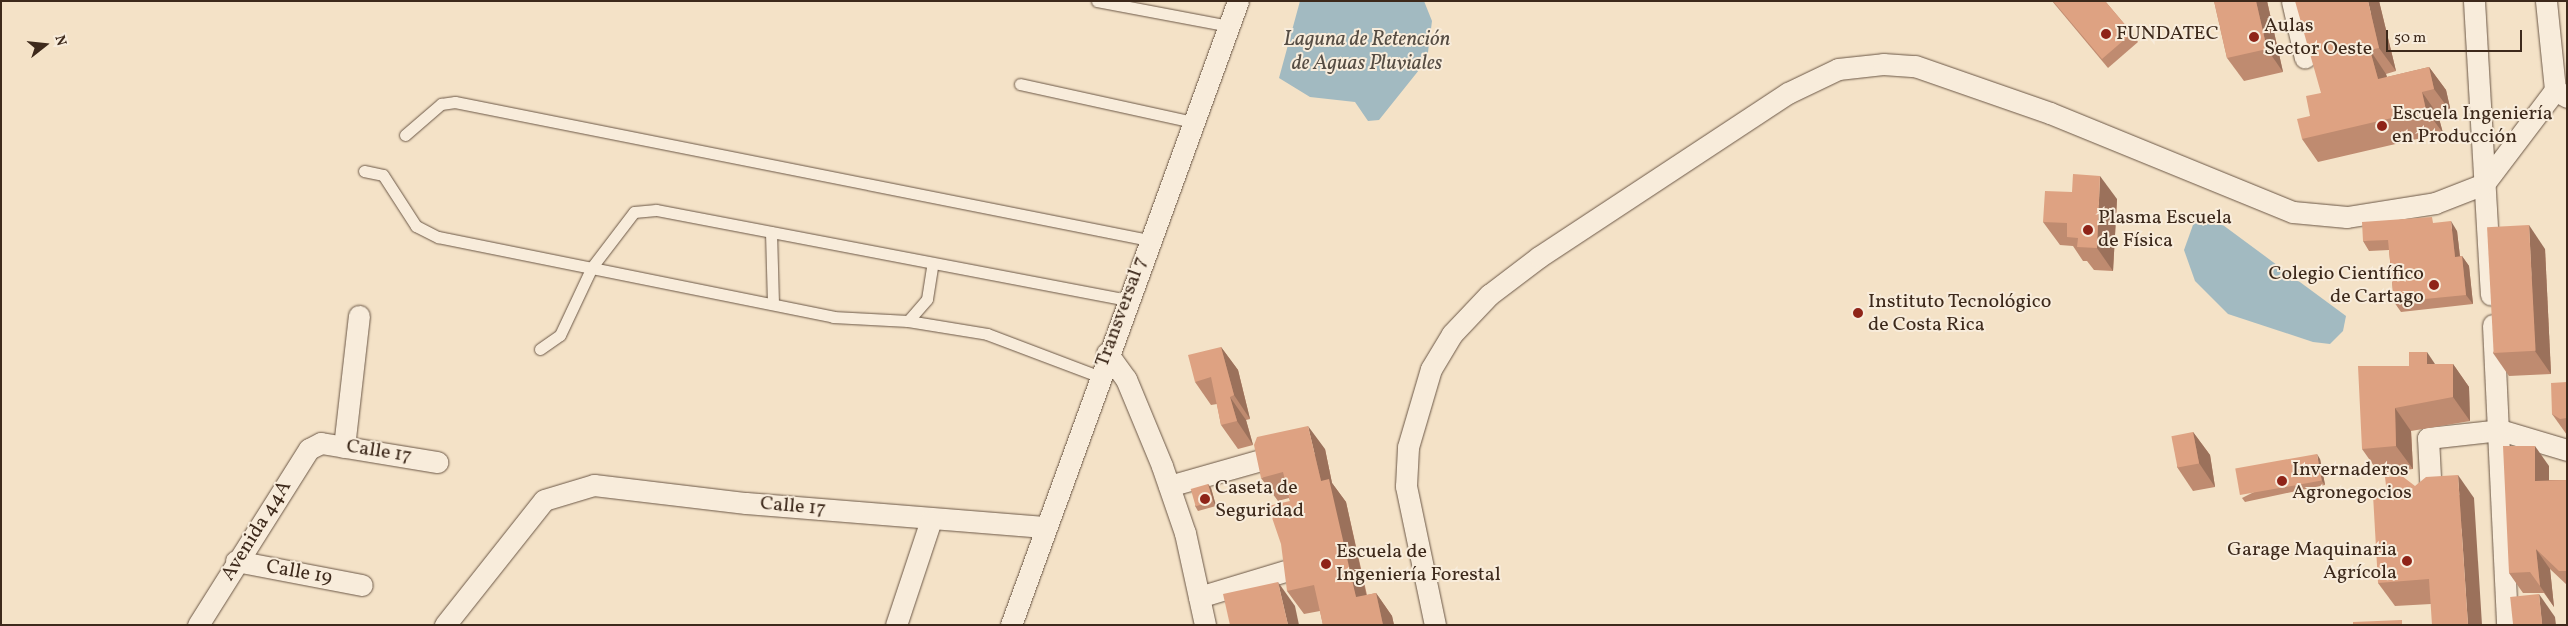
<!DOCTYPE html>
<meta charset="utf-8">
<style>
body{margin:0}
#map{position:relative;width:2568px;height:626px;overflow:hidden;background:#f4e2c7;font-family:Vollkorn,serif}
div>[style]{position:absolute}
.water>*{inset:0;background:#a2bac1}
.roads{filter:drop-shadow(0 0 1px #6b5746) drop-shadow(0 0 1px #6b5746)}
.service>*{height:11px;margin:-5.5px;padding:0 5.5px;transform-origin:5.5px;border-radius:5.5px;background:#f8ecdb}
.minor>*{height:21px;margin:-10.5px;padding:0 10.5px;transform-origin:10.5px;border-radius:10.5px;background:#f8ecdb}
.wall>*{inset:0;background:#bf8b70}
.shaded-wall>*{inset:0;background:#9b715b}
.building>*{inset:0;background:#dea282;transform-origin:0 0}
.dots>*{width:14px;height:14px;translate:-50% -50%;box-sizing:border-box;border:2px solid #f8ecdb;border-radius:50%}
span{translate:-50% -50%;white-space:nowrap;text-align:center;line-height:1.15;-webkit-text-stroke:4px #f8ecdb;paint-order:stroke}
.poi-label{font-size:20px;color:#3d291b}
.left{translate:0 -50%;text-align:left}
.right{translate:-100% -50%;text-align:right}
.street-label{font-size:20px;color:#3d291b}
.water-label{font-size:21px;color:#564d44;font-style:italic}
.frame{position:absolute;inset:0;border:2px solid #3d291b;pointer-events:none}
.north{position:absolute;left:20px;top:20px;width:50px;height:50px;-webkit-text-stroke:4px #f8ecdb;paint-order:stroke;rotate:74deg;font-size:14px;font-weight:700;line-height:20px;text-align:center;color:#3d291b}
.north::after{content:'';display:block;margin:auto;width:18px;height:22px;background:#3d291b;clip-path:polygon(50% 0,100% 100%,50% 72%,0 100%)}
.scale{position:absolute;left:2386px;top:30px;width:136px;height:22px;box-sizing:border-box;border:2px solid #3d291b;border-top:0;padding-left:6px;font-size:15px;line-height:18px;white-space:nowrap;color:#3d291b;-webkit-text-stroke:4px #f8ecdb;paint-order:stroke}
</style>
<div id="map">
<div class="water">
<i style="clip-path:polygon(1300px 1px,1424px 1px,1432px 21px,1427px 60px,1379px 120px,1368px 121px,1355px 102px,1310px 97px,1279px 78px)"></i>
<i style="clip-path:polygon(2208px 214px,2346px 316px,2343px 331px,2330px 344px,2313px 342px,2228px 314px,2195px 281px,2184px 250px,2193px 225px)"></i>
</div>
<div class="roads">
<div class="service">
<i style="left:1097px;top:1px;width:134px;rotate:10.7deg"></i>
<i style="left:1020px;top:84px;width:177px;rotate:12.4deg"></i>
<i style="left:405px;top:135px;width:48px;rotate:-40.7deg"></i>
<i style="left:441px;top:104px;width:14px;rotate:-8deg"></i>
<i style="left:455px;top:102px;width:708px;rotate:11.25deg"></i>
<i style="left:364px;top:171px;width:19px;rotate:12deg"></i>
<i style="left:383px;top:175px;width:61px;rotate:57.1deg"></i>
<i style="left:416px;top:226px;width:25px;rotate:27deg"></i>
<i style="left:438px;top:237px;width:403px;rotate:11.4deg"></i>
<i style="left:833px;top:317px;width:75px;rotate:3.1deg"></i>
<i style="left:908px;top:321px;width:80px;rotate:9.3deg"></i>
<i style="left:987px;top:334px;width:119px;rotate:20.7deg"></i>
<i style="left:771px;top:232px;width:70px;rotate:88.4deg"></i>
<i style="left:908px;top:321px;width:29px;rotate:-49deg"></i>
<i style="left:927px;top:299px;width:36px;rotate:-81deg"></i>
<i style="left:540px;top:349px;width:24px;rotate:-35deg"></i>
<i style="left:560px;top:335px;width:75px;rotate:-64.8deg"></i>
<i style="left:592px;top:267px;width:69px;rotate:-52.6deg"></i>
<i style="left:634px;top:212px;width:22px;rotate:-5deg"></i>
<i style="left:656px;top:210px;width:480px;rotate:10.8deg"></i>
</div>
<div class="minor">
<i style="left:2292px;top:1px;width:58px;rotate:77.2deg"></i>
<i style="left:2474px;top:1px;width:294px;rotate:86.7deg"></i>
<i style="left:2546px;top:1px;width:89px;rotate:84.2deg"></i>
<i style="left:2555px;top:90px;width:14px;rotate:30deg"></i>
<i style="left:2493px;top:325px;width:300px;rotate:87.3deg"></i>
<i style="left:1107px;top:353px;width:32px;rotate:54deg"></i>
<i style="left:1126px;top:379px;width:94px;rotate:67.5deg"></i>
<i style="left:1162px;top:466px;width:71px;rotate:71.1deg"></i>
<i style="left:1185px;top:533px;width:94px;rotate:77.7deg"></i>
<i style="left:344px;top:447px;width:132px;rotate:-83.5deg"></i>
<i style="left:1169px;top:486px;width:96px;rotate:-15.8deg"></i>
<i style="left:2431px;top:497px;width:59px;rotate:-92.9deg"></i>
<i style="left:2428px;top:438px;width:72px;rotate:-6.3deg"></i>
<i style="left:2500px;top:430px;width:70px;rotate:16.6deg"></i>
<i style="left:236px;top:561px;width:128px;rotate:10.8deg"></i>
<i style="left:1199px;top:597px;width:90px;rotate:-16.8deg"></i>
<i style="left:198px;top:625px;width:208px;rotate:-57.8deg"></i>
<i style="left:309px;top:449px;width:13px;rotate:-27deg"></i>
<i style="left:321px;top:443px;width:118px;rotate:9.3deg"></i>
<i style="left:445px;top:625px;width:159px;rotate:-51.6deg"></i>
<i style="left:544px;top:500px;width:52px;rotate:-16.7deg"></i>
<i style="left:594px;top:485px;width:153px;rotate:6.8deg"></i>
<i style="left:746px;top:503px;width:299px;rotate:4.6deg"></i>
<i style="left:896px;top:625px;width:111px;rotate:-71.6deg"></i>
<i style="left:1011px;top:625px;width:664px;rotate:-70.01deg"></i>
<i style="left:1435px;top:625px;width:142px;rotate:-101.8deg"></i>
<i style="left:1406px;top:486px;width:39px;rotate:-87deg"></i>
<i style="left:1408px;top:447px;width:81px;rotate:-73.6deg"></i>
<i style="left:1431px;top:369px;width:41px;rotate:-59deg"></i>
<i style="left:1452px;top:334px;width:54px;rotate:-46.5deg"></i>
<i style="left:1489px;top:295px;width:63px;rotate:-37.2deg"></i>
<i style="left:1539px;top:257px;width:298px;rotate:-33.4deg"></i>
<i style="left:1788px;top:93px;width:55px;rotate:-25.6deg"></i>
<i style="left:1838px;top:69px;width:45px;rotate:-6.3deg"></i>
<i style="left:1883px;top:64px;width:32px;rotate:4deg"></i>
<i style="left:1915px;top:66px;width:143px;rotate:19.2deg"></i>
<i style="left:2050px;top:113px;width:262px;rotate:22.2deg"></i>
<i style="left:2293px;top:212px;width:54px;rotate:5.3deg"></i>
<i style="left:2347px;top:217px;width:89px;rotate:-9deg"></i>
<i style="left:2435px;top:203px;width:53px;rotate:-21.2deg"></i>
<i style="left:2484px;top:184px;width:118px;rotate:-52.9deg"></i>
</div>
</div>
<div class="wall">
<i style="clip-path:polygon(2052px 1px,2105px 1px,2132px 33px,2138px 42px,2108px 68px)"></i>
<i style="clip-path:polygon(2214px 1px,2267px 1px,2283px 72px,2244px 81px,2227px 58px)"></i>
<i style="clip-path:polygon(2379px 1px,2396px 71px,2386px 74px,2387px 77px,2429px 67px,2446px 90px,2451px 112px,2438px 115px,2443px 133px,2318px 162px,2302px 139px,2310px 116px,2321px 93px)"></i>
<i style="clip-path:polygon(2117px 199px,2113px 271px,2094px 270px,2087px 261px,2083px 261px,2073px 246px,2060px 245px,2043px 222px)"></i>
<i style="clip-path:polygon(2436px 223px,2457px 231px,2460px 256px,2462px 256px,2469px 266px,2473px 304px,2401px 312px,2394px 302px,2389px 250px,2369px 251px,2363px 241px)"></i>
<i style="clip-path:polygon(2545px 249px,2551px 374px,2509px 376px,2493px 353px)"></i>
<i style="clip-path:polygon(1221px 347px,1238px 370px,1250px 419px,1246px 420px,1253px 445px,1238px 449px,1221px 425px,1217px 404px,1211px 405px,1195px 382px)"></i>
<i style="clip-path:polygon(2435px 364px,2453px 364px,2469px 387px,2470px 421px,2411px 431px,2413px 469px,2379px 473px,2362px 449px,2409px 366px)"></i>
<i style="clip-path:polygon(2567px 382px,2567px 435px,2552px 414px)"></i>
<i style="clip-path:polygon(2193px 432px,2210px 455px,2215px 487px,2193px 491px,2177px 467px)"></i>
<i style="clip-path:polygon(1325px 449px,1332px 483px,1346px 502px,1367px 595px,1376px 593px,1392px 616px,1394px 625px,1323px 625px,1320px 611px,1304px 614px,1287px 591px,1290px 501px,1289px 498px,1278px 501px,1261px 478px)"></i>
<i style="clip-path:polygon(2320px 459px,2325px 485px,2245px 502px,2242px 498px)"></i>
<i style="clip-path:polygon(2549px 466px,2549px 480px,2567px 480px,2567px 585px,2550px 569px,2554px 607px,2544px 593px,2523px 593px,2509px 573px)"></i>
<i style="clip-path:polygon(1208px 484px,1211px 488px,1216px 506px,1198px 511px,1195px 506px)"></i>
<i style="clip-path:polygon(2415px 486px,2474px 498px,2431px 604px,2395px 606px,2378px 583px,2387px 494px)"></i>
</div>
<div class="shaded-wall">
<i style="clip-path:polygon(2256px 1px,2267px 1px,2283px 72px,2267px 49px)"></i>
<i style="clip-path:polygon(2368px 1px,2379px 1px,2396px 71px,2379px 48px)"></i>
<i style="clip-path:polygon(2370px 50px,2386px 74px,2394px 103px,2378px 79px)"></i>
<i style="clip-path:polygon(2429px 67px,2446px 90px,2451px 112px,2434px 89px)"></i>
<i style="clip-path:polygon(2422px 92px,2438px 115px,2443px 133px,2426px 110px)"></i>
<i style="clip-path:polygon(2100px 176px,2117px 199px,2113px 271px,2097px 248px)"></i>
<i style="clip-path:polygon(2451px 221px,2457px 231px,2461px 266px,2455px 257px)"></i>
<i style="clip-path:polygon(2529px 225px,2545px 249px,2551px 374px,2535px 351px)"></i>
<i style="clip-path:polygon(2462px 256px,2469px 266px,2473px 304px,2466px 295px)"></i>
<i style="clip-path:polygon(1221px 347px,1238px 370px,1250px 419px,1234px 395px)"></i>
<i style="clip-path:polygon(2427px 352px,2443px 376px,2427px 364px)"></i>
<i style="clip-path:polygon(2453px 364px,2469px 387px,2470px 421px,2453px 397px)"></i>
<i style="clip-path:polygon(1230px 397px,1246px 420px,1253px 445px,1237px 421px)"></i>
<i style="clip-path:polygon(2395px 408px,2411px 431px,2413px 469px,2396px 446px)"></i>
<i style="clip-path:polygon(1308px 426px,1325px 449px,1332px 483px,1346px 502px,1372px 621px,1356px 597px,1321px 481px)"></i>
<i style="clip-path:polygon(2193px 432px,2210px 455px,2215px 487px,2199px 463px)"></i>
<i style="clip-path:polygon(2535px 446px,2549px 466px,2549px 501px,2535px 481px)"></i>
<i style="clip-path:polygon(2317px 454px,2320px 459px,2325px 485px,2322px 481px)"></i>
<i style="clip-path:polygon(2458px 475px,2474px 498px,2482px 625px,2468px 625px)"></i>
<i style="clip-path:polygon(1208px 484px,1211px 488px,1216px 506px,1213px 501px)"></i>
<i style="clip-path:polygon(2536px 549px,2550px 569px,2554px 607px,2540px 586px)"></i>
<i style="clip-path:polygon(1278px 582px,1295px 606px,1299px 625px,1288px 625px)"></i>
<i style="clip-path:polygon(1376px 593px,1392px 616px,1394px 625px,1383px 625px)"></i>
<i style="clip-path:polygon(2539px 594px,2555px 617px,2556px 625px,2542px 625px)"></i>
</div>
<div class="building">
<i style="clip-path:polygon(2053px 1px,2105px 1px,2132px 33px,2102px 59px)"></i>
<i style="clip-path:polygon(2214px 1px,2256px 1px,2267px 49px,2227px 58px)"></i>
<i style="clip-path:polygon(2295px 1px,2368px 1px,2379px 48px,2370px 50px,2378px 79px,2429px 67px,2434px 89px,2422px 92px,2426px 110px,2302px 139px,2297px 119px,2310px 116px,2306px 96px,2321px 93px)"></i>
<i style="clip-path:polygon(2073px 174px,2100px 176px,2097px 248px,2077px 247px,2078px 238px,2067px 237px,2067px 223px,2043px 222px,2045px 191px,2072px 192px)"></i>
<i style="clip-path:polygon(2432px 217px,2433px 223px,2451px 221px,2455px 257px,2462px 256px,2466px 295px,2394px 302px,2388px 240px,2363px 241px,2362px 222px)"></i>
<i style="left:2529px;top:225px;width:126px;height:42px;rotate:87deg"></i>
<i style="clip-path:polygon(1221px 347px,1234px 395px,1230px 397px,1237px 421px,1221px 425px,1211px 377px,1195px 382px,1188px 355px)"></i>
<i style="clip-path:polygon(2409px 352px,2427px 352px,2427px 364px,2453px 364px,2453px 397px,2395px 408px,2396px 446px,2362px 449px,2358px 366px,2409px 366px)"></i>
<i style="clip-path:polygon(2567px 382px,2567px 418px,2560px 419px,2552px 414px,2551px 383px)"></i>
<i style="clip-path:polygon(1308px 426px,1321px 481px,1329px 479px,1356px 597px,1376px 593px,1383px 625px,1323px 625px,1314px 585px,1287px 591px,1281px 544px,1268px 506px,1290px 501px,1283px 472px,1261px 478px,1254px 445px,1257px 437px)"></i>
<i style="left:2193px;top:432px;width:32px;height:22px;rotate:79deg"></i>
<i style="clip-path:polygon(2503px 446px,2535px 446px,2535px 481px,2567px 480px,2567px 571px,2559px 571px,2536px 549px,2540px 586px,2530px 572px,2509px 573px)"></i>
<i style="left:2317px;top:454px;width:27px;height:83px;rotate:80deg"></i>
<i style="clip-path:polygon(2458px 475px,2468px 625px,2432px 625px,2429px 579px,2378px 583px,2373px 495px,2387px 494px,2385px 477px,2402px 476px,2415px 486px,2426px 477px)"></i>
<i style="left:1208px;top:484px;width:18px;height:18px;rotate:74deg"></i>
<i style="clip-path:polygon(1278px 582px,1288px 625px,1230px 625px,1223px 594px)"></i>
<i style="left:2539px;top:594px;width:31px;height:29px;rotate:84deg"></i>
<i style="clip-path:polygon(2402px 620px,2402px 625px,2353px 625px,2353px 622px)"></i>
</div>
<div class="dots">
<i style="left:2106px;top:34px;background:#8f2418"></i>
<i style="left:2254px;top:37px;background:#8f2418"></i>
<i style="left:2382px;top:126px;background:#8f2418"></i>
<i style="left:2088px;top:230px;background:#8f2418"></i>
<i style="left:2434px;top:285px;background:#8f2418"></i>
<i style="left:1858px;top:313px;background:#8f2418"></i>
<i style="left:2282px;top:481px;background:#8f2418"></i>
<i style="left:1205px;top:499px;background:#8f2418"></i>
<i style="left:2407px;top:561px;background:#8f2418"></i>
<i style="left:1326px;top:564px;background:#8f2418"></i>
</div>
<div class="poi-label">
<span class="left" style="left:2264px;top:38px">Aulas<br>Sector Oeste</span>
<span class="left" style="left:2116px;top:34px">FUNDATEC</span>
<span class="left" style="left:2392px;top:126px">Escuela Ingeniería<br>en Producción</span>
<span class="left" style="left:2098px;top:230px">Plasma Escuela<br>de Física</span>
<span class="right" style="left:2424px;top:286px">Colegio Científico<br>de Cartago</span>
<span class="left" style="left:1868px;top:314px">Instituto Tecnológico<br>de Costa Rica</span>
<span class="left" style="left:2292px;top:482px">Invernaderos<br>Agronegocios</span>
<span class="left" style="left:1215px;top:500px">Caseta de<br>Seguridad</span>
<span class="right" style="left:2397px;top:562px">Garage Maquinaria<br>Agrícola</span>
<span class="left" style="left:1336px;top:564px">Escuela de<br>Ingeniería Forestal</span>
</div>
<div class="street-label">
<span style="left:1122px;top:312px;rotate:-70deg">Transversal 7</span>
<span style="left:379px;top:452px;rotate:9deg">Calle 17</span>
<span style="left:793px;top:507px;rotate:5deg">Calle 17</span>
<span style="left:257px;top:531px;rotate:-58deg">Avenida 44A</span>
<span style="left:299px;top:573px;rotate:10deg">Calle 19</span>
</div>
<div class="water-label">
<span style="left:1367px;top:52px">Laguna de Retención<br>de Aguas Pluviales</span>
</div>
<div class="frame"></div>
<div class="north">N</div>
<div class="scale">50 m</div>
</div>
